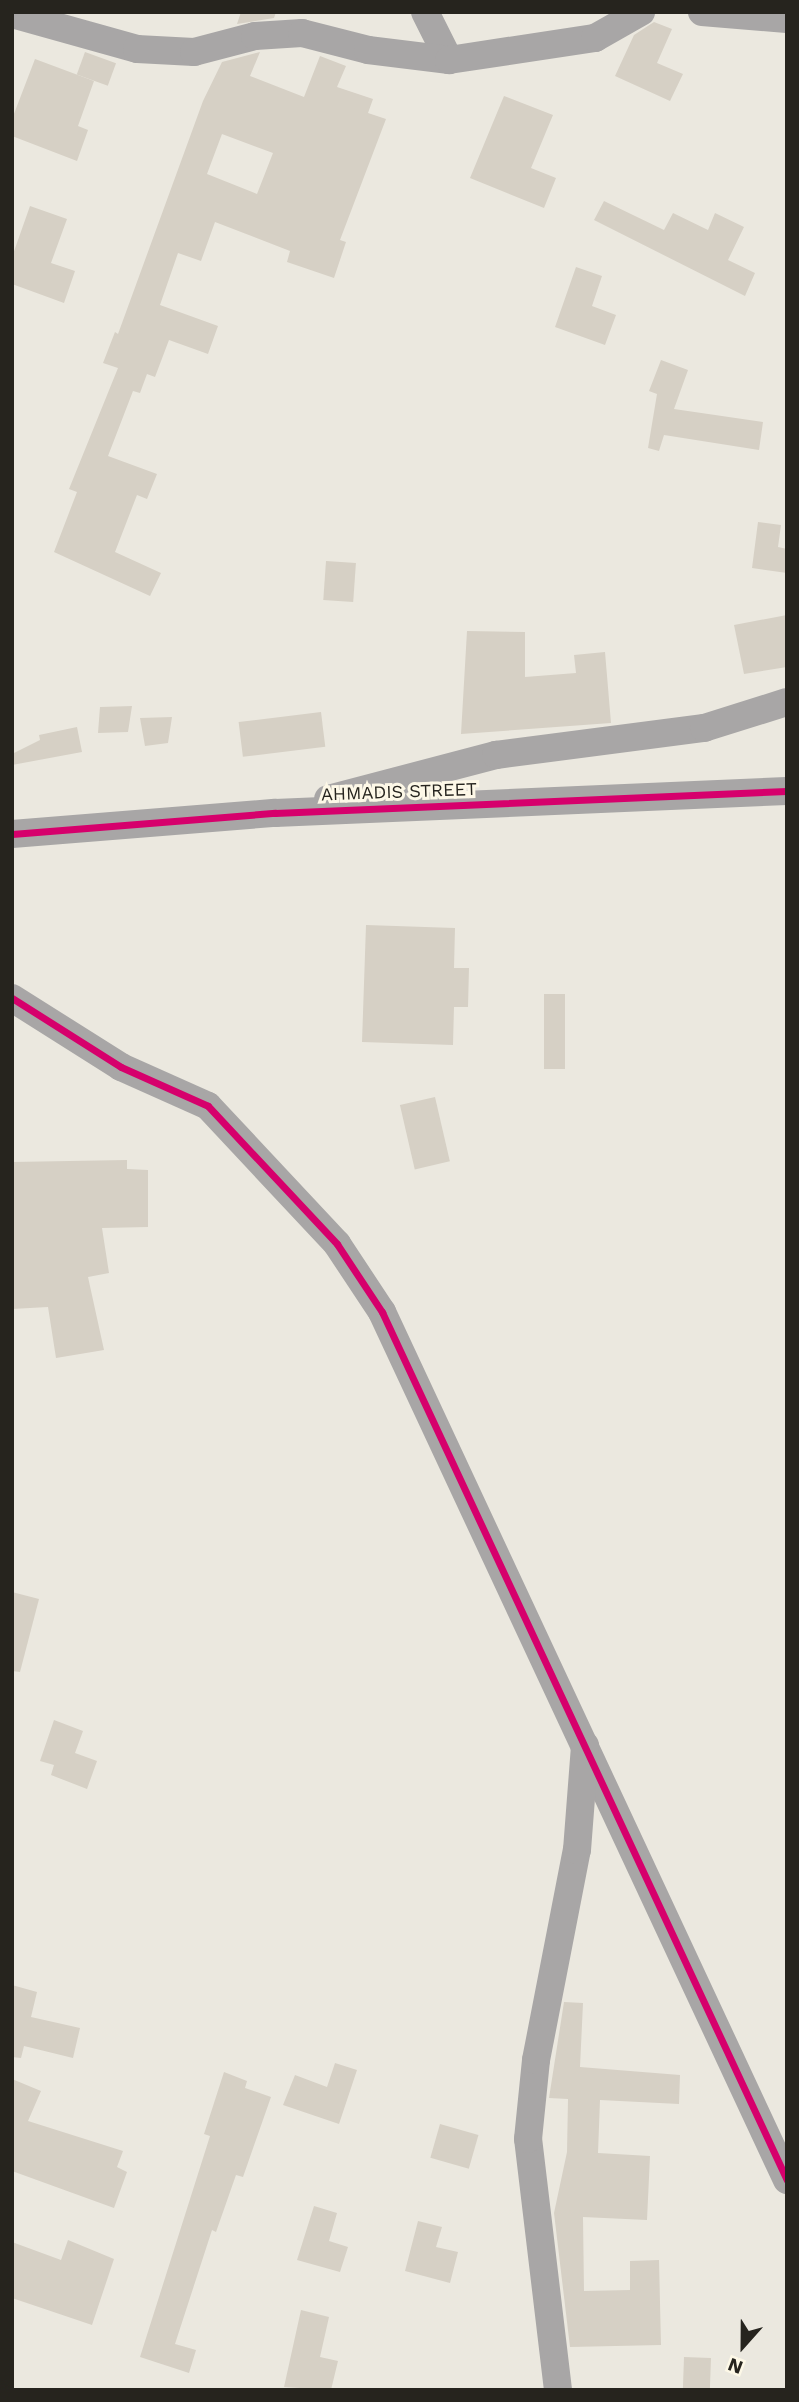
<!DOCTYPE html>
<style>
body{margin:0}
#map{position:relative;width:799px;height:2402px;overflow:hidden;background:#ebe8df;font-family:"Work Sans",sans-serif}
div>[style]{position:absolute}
.building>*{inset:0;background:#d6d0c5;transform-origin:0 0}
.minor>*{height:28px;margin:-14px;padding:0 14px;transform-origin:14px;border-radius:14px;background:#a8a6a6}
.cycleway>*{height:7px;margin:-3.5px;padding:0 3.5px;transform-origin:3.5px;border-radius:3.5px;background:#d6006c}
span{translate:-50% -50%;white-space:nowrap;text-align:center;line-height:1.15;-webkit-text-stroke:6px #fdf8e7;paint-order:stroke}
.street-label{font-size:18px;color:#26241e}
.frame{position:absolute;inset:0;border:14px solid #26241e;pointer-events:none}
.north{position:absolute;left:708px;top:2311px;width:70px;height:70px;-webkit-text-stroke:5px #fdf8e7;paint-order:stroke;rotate:201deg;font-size:19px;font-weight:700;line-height:28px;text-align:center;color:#26241e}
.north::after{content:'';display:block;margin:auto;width:24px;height:32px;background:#26241e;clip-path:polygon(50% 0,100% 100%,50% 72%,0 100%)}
</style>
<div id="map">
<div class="building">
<i style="clip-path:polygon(241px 12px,276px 12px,274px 18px,237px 24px)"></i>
<i style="clip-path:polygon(654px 22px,672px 29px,657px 63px,683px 74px,670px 101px,615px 76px,634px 35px)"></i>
<i style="left:85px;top:52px;width:33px;height:24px;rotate:20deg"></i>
<i style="clip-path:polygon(evenodd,260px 52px,250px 76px,304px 97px,320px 56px,346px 66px,337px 87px,373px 99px,368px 113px,386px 119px,340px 240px,346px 242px,334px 278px,287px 262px,290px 251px,215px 222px,201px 261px,178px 253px,160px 305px,218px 326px,208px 354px,169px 340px,155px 377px,147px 374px,140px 393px,133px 391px,108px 456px,157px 474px,147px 499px,137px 495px,115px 552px,161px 573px,150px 596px,54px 552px,77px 492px,69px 489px,118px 368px,103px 363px,115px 332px,118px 334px,203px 101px,222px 62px,260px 52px,222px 134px,273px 153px,257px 194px,207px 174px,222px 134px)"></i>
<i style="clip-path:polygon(35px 59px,94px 81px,78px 126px,88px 130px,77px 161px,12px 136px,12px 119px)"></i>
<i style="clip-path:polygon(504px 96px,553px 115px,531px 168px,556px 178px,544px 208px,470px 178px)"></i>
<i style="clip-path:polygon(604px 201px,664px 230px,673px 213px,708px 230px,715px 213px,744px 227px,728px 260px,755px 273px,745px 296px,594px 220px)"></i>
<i style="clip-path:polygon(30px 206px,67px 219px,51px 263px,75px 271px,64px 303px,12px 284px,12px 257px)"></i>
<i style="clip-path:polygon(576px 267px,602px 276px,592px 306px,616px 315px,605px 345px,555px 327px)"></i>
<i style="clip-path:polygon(661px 360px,688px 370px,674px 409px,763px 422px,759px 450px,664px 435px,659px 451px,648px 448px,657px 394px,649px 391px)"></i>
<i style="clip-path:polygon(758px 522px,781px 525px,778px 547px,787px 549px,787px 573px,752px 568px)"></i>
<i style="left:326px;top:561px;width:30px;height:39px;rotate:4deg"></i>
<i style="clip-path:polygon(787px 615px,787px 667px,744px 674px,734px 625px)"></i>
<i style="clip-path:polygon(467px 631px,525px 632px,525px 677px,576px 673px,574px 655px,605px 652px,611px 723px,461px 734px)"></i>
<i style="clip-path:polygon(132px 706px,128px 732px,98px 733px,100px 707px)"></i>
<i style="left:321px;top:712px;width:35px;height:83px;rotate:83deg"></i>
<i style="clip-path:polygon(172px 717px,168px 743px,145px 746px,140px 718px)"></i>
<i style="clip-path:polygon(77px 727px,82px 752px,12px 765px,12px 754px,40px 740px,39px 735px)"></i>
<i style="clip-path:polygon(366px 925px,455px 928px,454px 968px,469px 968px,468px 1007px,454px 1007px,453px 1045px,362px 1042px)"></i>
<i style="left:565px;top:994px;width:75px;height:21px;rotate:90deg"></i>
<i style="left:435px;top:1097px;width:66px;height:36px;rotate:77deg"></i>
<i style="clip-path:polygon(127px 1160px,127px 1169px,148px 1170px,148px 1227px,102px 1228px,109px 1273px,88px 1277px,104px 1350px,56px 1358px,48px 1307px,12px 1309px,12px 1162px)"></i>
<i style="clip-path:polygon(12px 1592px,39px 1599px,20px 1672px,12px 1671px)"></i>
<i style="clip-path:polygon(54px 1720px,83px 1731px,75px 1753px,97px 1761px,87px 1789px,51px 1775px,54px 1765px,40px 1761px)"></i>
<i style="clip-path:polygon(12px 1985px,37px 1992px,31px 2017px,80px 2028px,73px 2058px,24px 2046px,21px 2058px,12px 2057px)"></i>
<i style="clip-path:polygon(564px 2002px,583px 2003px,580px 2067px,680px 2075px,679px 2104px,600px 2100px,598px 2153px,650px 2156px,647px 2220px,583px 2217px,584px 2291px,630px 2290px,630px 2261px,659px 2260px,661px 2345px,570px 2347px,554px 2213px,567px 2152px,568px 2099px,549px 2098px)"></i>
<i style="clip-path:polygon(335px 2063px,357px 2070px,339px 2124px,283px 2105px,295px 2075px,327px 2087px)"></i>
<i style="clip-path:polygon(224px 2072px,247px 2081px,245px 2088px,271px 2097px,243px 2177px,236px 2175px,216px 2232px,212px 2230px,175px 2344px,196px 2350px,189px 2373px,140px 2357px,210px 2136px,204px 2134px)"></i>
<i style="clip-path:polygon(12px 2079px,41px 2091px,28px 2121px,123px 2151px,117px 2167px,127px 2172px,114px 2208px,12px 2171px)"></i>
<i style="left:440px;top:2124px;width:40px;height:35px;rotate:16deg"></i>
<i style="clip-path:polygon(314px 2206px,337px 2213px,329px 2241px,348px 2247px,340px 2272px,297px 2260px)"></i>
<i style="clip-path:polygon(418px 2221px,442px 2227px,436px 2247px,458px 2252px,450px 2283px,405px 2271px)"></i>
<i style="clip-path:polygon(68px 2240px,114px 2259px,92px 2325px,12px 2298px,12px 2242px,61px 2260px)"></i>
<i style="clip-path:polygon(301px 2310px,329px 2317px,320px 2357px,338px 2361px,331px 2390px,284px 2387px)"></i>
<i style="left:684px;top:2357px;width:27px;height:33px;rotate:2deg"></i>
</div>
<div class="minor">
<i style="left:425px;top:12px;width:54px;rotate:63.4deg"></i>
<i style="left:702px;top:12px;width:85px;rotate:4.7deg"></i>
<i style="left:12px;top:14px;width:130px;rotate:15.6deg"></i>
<i style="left:137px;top:49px;width:57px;rotate:3deg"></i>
<i style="left:194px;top:52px;width:63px;rotate:-14.7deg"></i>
<i style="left:255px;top:36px;width:47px;rotate:-3.7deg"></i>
<i style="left:302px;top:33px;width:68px;rotate:14.4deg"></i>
<i style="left:368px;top:50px;width:82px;rotate:7deg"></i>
<i style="left:449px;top:60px;width:148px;rotate:-8.6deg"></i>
<i style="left:595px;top:38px;width:53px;rotate:-29.5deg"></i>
<i style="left:328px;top:799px;width:174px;rotate:-14.7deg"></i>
<i style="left:496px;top:755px;width:210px;rotate:-7.4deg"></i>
<i style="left:704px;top:728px;width:87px;rotate:-17.4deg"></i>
<i style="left:12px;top:834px;width:264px;rotate:-4.6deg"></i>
<i style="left:275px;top:813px;width:512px;rotate:-2.46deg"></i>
<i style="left:12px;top:998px;width:129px;rotate:32.3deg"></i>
<i style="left:121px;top:1067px;width:95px;rotate:24.1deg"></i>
<i style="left:208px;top:1106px;width:189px;rotate:46.9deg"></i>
<i style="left:337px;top:1244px;width:82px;rotate:56.5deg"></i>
<i style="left:382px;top:1312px;width:958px;rotate:64.99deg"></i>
<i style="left:558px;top:2390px;width:253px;rotate:-96.8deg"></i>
<i style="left:528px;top:2139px;width:79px;rotate:-84.2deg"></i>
<i style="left:536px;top:2060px;width:214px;rotate:-79deg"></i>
<i style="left:577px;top:1850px;width:105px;rotate:-85.6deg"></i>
</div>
<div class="cycleway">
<i style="left:12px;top:834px;width:264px;rotate:-4.6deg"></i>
<i style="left:275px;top:813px;width:512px;rotate:-2.46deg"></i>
<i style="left:12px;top:998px;width:129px;rotate:32.3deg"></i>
<i style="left:121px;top:1067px;width:95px;rotate:24.1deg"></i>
<i style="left:208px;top:1106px;width:189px;rotate:46.9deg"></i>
<i style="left:337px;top:1244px;width:82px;rotate:56.5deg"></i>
<i style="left:382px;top:1312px;width:958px;rotate:64.99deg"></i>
</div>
<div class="street-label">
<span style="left:399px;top:792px;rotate:-2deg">AHMADIS STREET</span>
</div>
<div class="frame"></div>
<div class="north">N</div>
</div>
